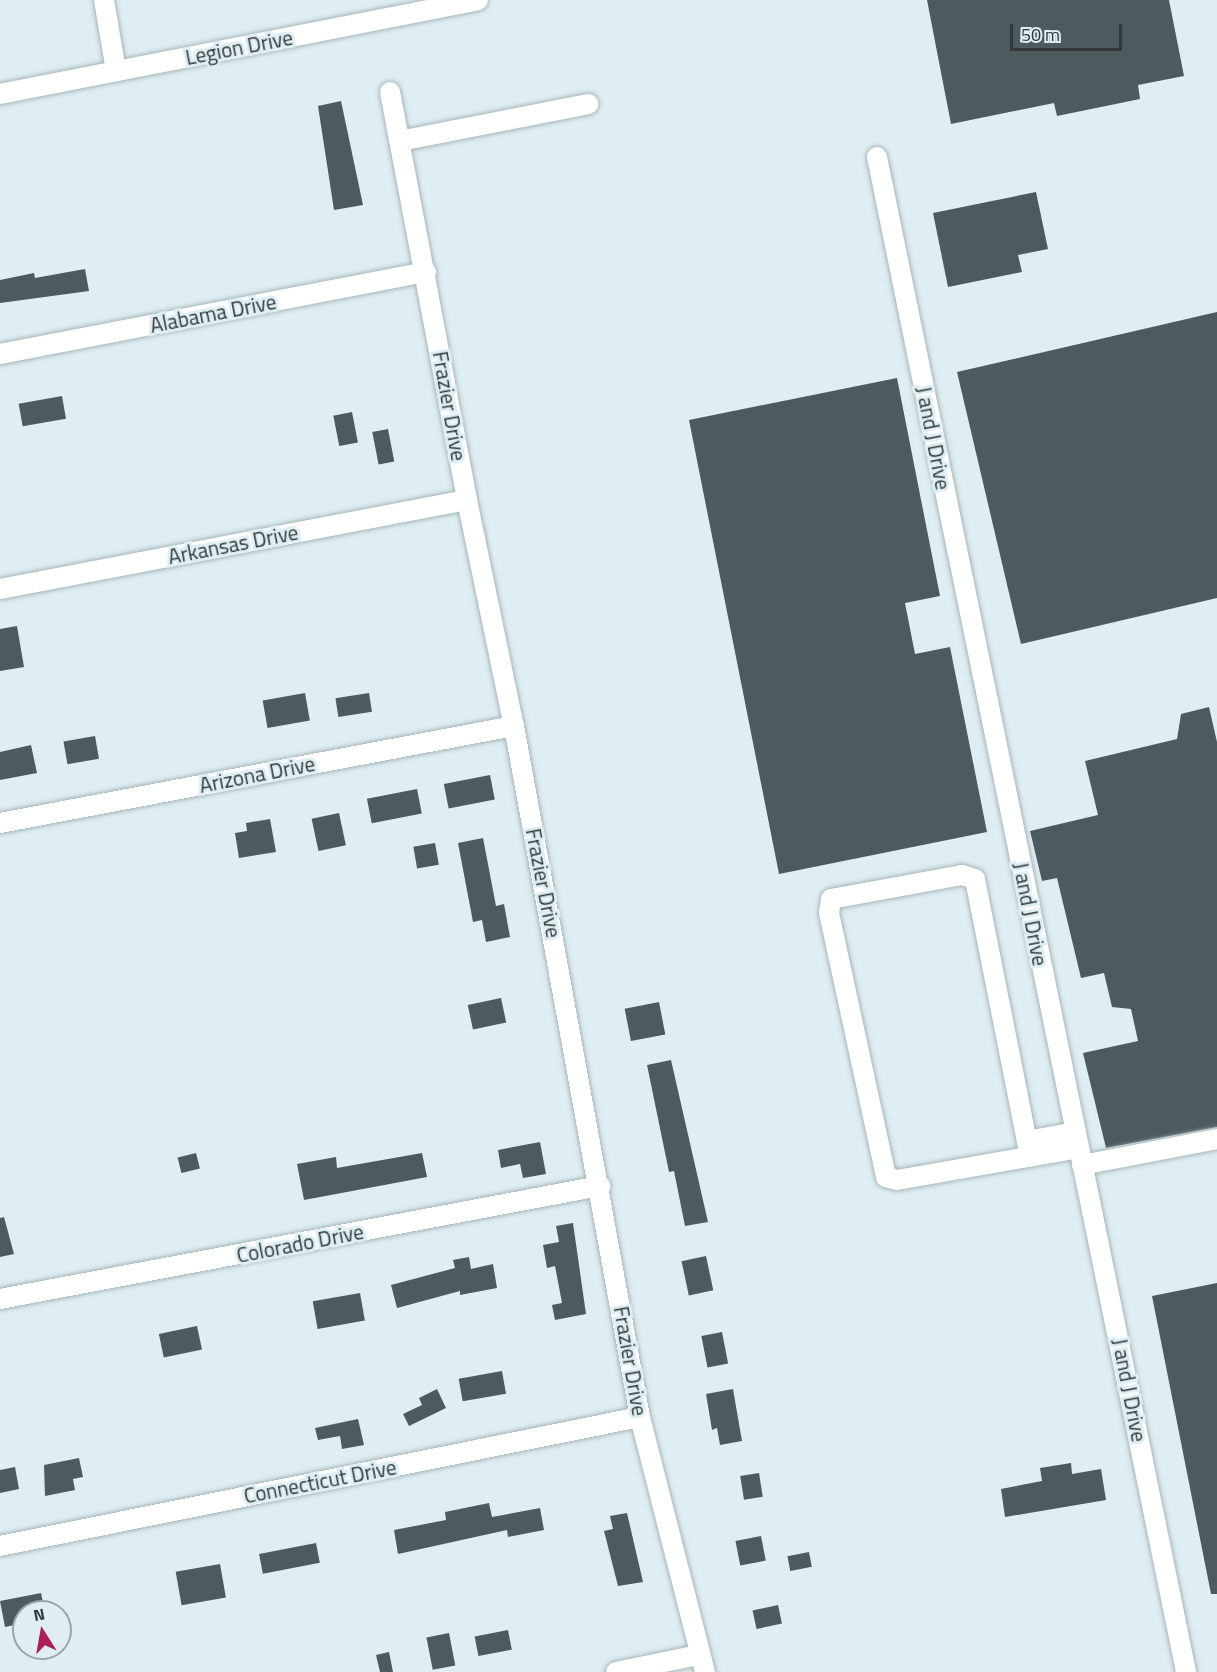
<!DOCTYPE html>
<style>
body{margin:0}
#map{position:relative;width:1217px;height:1672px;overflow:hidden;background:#deeef2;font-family:"Titillium Web",sans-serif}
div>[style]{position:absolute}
.building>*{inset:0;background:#4d5b5e;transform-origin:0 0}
.roads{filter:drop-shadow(0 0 2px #a7b6ba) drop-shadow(0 0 2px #a7b6ba)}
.minor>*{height:20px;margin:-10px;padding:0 10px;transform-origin:10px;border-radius:10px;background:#fff}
span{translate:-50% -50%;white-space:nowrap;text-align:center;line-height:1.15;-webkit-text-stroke:6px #deeef2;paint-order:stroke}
.street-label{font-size:21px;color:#33393b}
.north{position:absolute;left:12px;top:1600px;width:60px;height:60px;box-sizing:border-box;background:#deeef2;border:2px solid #9aa6a9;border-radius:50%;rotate:349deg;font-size:16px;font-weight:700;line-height:24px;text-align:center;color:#33393b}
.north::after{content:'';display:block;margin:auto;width:21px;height:27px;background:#ad1d56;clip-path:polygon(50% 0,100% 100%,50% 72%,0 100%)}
.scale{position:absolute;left:1010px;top:24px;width:112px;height:27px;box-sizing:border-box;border:3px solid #33393b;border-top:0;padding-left:8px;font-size:18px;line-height:21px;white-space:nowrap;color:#33393b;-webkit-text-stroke:4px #deeef2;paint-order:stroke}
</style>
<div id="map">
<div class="building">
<i style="clip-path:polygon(927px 0,1169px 0,1184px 76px,1138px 85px,1140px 99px,1057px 116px,1054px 103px,951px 124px)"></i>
<i style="clip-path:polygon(341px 101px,363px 205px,334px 210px,318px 106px)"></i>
<i style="clip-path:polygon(1036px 192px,1048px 249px,1018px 255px,1022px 272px,948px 287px,933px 213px)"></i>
<i style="clip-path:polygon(85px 269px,89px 291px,0 303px,0 280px,34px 273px,35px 278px)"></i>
<i style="clip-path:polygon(1217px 312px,1217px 598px,1021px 644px,957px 372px)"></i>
<i style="clip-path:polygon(897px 378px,940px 596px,905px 603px,915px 654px,950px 647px,987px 832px,779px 874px,689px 420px)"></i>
<i style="left:62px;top:396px;width:23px;height:44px;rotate:80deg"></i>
<i style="left:352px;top:412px;width:31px;height:19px;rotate:79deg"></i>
<i style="left:388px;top:429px;width:33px;height:16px;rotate:79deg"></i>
<i style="clip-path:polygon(17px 626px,24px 667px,0 671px,0 629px)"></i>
<i style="left:305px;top:693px;width:28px;height:43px;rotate:80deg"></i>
<i style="left:369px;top:693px;width:19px;height:34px;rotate:81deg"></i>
<i style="clip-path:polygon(1209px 707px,1217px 742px,1217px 1127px,1106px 1148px,1083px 1053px,1138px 1041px,1131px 1009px,1112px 1007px,1104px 973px,1081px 978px,1057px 878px,1042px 881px,1030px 831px,1098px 815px,1085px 761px,1177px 739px,1181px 714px)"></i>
<i style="left:95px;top:736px;width:23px;height:32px;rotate:80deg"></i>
<i style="clip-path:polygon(31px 745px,37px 773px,0 780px,0 752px)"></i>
<i style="left:490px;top:775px;width:25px;height:47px;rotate:79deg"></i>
<i style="left:417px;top:789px;width:25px;height:51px;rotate:79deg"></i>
<i style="left:339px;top:813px;width:33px;height:28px;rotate:78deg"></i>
<i style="clip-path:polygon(270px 819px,276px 852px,239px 858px,235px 833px,247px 831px,246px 823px)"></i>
<i style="clip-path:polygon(483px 838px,496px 906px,504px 904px,510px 937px,486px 942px,482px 920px,473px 922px,458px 843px)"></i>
<i style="left:435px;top:843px;width:22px;height:22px;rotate:80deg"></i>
<i style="left:501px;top:998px;width:25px;height:34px;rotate:78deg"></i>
<i style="left:659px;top:1002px;width:33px;height:35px;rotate:79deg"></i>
<i style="clip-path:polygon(671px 1060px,708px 1222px,685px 1226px,674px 1171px,669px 1172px,647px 1065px)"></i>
<i style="clip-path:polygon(540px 1142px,546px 1174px,523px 1178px,520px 1164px,501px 1168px,498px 1150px)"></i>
<i style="left:196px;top:1153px;width:16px;height:19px;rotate:76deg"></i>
<i style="clip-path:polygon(422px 1153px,427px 1177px,304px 1200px,297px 1164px,336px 1157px,337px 1168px)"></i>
<i style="clip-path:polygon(4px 1217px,14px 1254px,0 1257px,0 1218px)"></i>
<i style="clip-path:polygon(573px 1223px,586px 1314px,555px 1320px,552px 1305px,562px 1303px,555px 1266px,547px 1268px,543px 1245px,559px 1242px,556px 1226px)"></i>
<i style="left:706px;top:1256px;width:35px;height:25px;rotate:78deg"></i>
<i style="clip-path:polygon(469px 1257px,471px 1269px,493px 1264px,497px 1288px,460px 1295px,460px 1291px,397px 1308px,391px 1285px,455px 1268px,453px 1260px)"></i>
<i style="clip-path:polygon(1217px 1283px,1217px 1594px,1211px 1594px,1152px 1296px)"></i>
<i style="left:360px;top:1293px;width:28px;height:48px;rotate:80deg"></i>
<i style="left:197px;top:1326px;width:24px;height:39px;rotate:78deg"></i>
<i style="left:722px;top:1332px;width:32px;height:21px;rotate:79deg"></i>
<i style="left:502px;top:1371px;width:23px;height:44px;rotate:80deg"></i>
<i style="clip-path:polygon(437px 1389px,446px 1408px,409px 1426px,403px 1414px,422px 1405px,419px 1398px)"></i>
<i style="clip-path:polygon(733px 1389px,742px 1441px,720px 1445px,717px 1428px,712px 1430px,706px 1394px)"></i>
<i style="clip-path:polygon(358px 1419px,364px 1445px,342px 1449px,340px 1436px,318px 1440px,315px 1428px)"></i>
<i style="clip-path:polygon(79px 1458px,83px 1477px,73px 1479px,75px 1490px,45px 1496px,44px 1465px)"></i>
<i style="clip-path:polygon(1071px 1463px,1072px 1474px,1101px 1469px,1106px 1500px,1005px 1517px,1001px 1489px,1042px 1481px,1040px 1468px)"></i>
<i style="clip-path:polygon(15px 1467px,19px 1489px,0 1493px,0 1470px)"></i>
<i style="left:759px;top:1473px;width:24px;height:19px;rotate:81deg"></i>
<i style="clip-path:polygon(489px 1503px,492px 1517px,540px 1508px,544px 1530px,508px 1537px,507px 1530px,398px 1554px,394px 1530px,446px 1520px,445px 1512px)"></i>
<i style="clip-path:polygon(627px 1513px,643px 1582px,618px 1586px,604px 1531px,613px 1529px,610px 1516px)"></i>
<i style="left:761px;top:1536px;width:25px;height:26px;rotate:79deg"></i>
<i style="left:316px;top:1543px;width:20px;height:58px;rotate:79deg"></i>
<i style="left:809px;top:1552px;width:15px;height:22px;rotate:79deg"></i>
<i style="left:220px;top:1564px;width:34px;height:45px;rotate:80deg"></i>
<i style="clip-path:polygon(41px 1593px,45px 1612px,24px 1612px,24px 1623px,5px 1627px,0 1601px)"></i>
<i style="left:778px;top:1605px;width:19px;height:26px;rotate:78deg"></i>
<i style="left:508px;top:1630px;width:20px;height:34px;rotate:79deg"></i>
<i style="left:449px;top:1633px;width:33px;height:23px;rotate:79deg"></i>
<i style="clip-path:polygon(389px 1652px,393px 1672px,380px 1672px,376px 1655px)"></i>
</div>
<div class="roads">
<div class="minor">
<i style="left:104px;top:0;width:72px;rotate:80.4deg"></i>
<i style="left:390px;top:92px;width:415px;rotate:79.3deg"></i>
<i style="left:467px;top:500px;width:231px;rotate:78.3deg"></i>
<i style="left:514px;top:726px;width:702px;rotate:79.67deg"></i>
<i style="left:640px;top:1417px;width:263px;rotate:75.7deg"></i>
<i style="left:0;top:94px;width:487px;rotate:-11.1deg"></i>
<i style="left:400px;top:141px;width:192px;rotate:-11.1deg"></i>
<i style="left:877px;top:157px;width:1546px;rotate:78.47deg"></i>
<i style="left:0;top:354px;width:434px;rotate:-10.9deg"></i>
<i style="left:0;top:589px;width:475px;rotate:-10.8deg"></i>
<i style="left:0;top:823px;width:523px;rotate:-10.69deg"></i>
<i style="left:1027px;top:1141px;width:49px;rotate:-10.6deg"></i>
<i style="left:1030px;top:1157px;width:283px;rotate:-101.2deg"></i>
<i style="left:975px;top:879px;width:14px;rotate:-163deg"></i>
<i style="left:962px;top:875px;width:133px;rotate:169.6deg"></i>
<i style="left:831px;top:899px;width:14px;rotate:98deg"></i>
<i style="left:829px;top:913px;width:270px;rotate:77.8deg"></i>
<i style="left:886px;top:1177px;width:11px;rotate:15deg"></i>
<i style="left:897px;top:1180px;width:184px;rotate:-10deg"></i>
<i style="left:1082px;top:1165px;width:137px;rotate:-10.9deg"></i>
<i style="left:0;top:1299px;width:611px;rotate:-10.67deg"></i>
<i style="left:0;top:1546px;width:653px;rotate:-11.4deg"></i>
<i style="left:616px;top:1672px;width:84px;rotate:-11.7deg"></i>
</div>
</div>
<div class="street-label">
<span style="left:239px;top:47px;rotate:-11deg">Legion Drive</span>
<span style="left:213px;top:313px;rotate:-11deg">Alabama Drive</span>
<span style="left:450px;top:406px;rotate:80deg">Frazier Drive</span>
<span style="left:934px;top:438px;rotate:79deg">J and J Drive</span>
<span style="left:233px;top:544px;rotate:-11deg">Arkansas Drive</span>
<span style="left:257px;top:774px;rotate:-11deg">Arizona Drive</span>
<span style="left:544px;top:883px;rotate:79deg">Frazier Drive</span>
<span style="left:1031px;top:914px;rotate:79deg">J and J Drive</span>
<span style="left:300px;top:1243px;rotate:-11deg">Colorado Drive</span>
<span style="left:631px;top:1361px;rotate:80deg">Frazier Drive</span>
<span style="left:1130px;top:1390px;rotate:79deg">J and J Drive</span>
<span style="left:320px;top:1481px;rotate:-11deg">Connecticut Drive</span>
</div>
<div class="north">N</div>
<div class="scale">50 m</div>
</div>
